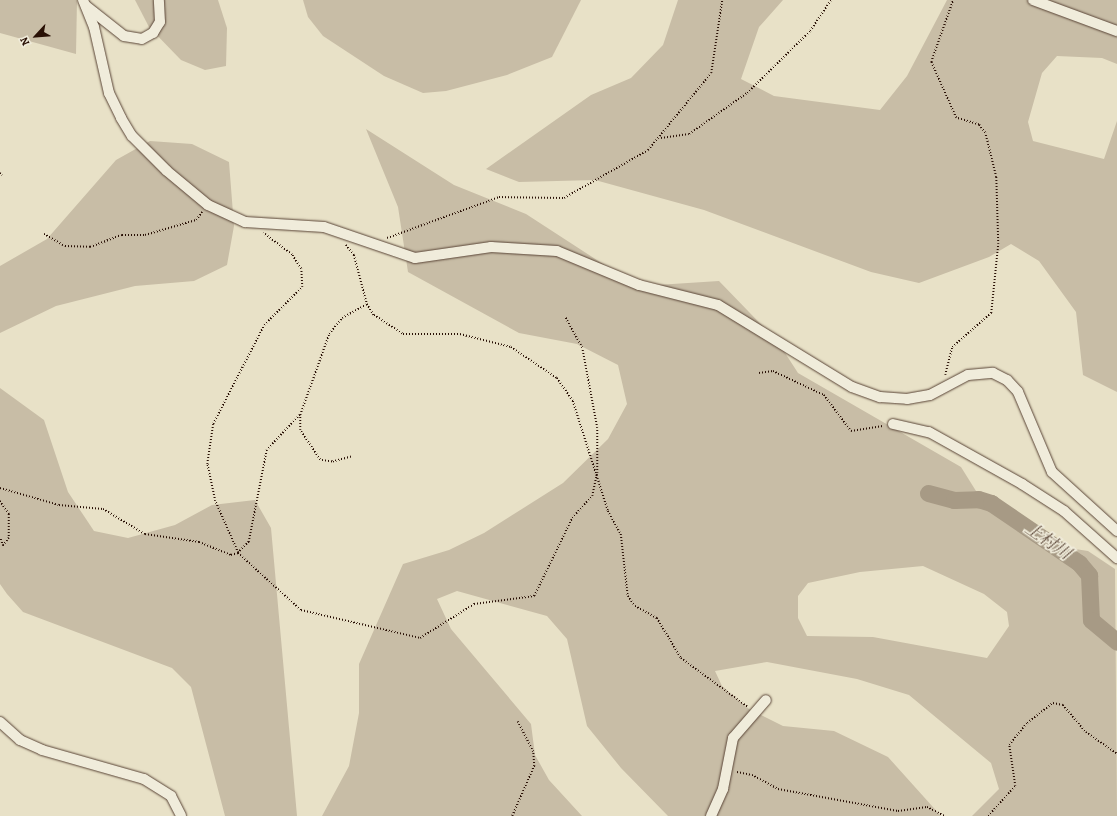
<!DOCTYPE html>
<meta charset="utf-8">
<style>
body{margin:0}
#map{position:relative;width:1117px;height:816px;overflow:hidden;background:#e8e1c7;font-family:Alegreya,"Noto Serif JP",serif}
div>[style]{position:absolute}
.green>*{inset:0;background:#c8bda6}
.river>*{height:17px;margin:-8.5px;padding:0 8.5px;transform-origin:8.5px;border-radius:8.5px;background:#a79a85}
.path>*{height:1.5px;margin-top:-0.75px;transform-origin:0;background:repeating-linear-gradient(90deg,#291005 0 1px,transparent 0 3px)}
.roads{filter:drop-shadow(0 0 1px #594436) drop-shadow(0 0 1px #594436)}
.minor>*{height:10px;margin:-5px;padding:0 5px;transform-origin:5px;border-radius:5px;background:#f0ecdb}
span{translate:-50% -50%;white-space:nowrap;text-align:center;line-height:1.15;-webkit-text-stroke:3.5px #f0ecdb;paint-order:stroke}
.water-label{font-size:17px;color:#624e3f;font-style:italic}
.north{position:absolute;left:16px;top:16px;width:40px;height:40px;-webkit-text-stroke:3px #f0ecdb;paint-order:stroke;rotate:244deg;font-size:11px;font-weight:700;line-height:16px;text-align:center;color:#291005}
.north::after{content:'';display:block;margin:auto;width:14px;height:18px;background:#291005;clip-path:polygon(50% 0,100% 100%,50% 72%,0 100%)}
</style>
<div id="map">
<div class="green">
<i style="clip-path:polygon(0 0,77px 0,76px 54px,0 33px)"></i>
<i style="clip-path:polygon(135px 0,218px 0,227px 28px,226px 66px,205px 70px,181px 60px,149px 27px)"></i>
<i style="clip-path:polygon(303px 0,581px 0,552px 57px,507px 75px,446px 91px,423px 93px,384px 76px,323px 36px,308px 17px)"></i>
<i style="clip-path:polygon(678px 0,783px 0,759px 27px,741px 79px,774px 96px,880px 110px,907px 76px,947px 0,1117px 0,1117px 64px,1102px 58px,1057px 56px,1042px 73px,1028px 122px,1033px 141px,1104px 159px,1117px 121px,1117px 392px,1083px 375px,1076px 312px,1039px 261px,1011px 244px,989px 257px,919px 283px,871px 272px,704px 210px,595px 180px,519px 182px,486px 169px,591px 95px,631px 78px,663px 45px)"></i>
<i style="clip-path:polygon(evenodd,366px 129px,454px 185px,526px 214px,623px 277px,657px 285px,719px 281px,778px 342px,798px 373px,961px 467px,981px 499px,1043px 544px,1088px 551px,1115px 569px,1117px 816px,972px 816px,999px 789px,991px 763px,909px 695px,857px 679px,767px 662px,715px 671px,722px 686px,749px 709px,783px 726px,834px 731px,888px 757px,941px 816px,668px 816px,621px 768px,587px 726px,567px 639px,547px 616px,457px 591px,437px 599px,451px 629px,531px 724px,535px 755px,549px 780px,582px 816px,322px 816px,349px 766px,359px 713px,359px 664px,403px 564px,449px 550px,484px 533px,563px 483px,608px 439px,627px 404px,618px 365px,577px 344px,519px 333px,408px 272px,398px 207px,366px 129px,923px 566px,984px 594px,1007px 612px,1009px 626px,987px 658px,873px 637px,807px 636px,798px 618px,798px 596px,808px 583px,860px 572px,923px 566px)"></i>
<i style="clip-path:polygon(150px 141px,192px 144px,229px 162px,234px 226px,227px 265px,194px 281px,135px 286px,56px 306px,0 333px,0 266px,47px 239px,116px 160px)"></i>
<i style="clip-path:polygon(0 388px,44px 420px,68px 492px,94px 531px,128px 538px,175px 525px,212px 505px,255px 500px,271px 528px,297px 816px,225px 816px,191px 687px,172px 668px,23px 612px,7px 594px,0 584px)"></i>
</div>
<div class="river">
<i style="left:928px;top:493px;width:27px;rotate:15deg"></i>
<i style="left:954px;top:500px;width:24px;rotate:-2deg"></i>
<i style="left:978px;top:499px;width:14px;rotate:17deg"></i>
<i style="left:991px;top:503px;width:107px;rotate:34.3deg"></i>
<i style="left:1079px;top:563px;width:16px;rotate:50deg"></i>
<i style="left:1089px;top:575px;width:45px;rotate:87.5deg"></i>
<i style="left:1091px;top:620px;width:34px;rotate:40deg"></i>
</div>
<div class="path">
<i style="left:661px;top:138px;width:28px;rotate:-8deg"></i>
<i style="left:689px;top:134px;width:71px;rotate:-35.3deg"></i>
<i style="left:747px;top:93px;width:88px;rotate:-44.5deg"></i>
<i style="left:810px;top:31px;width:37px;rotate:-56deg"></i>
<i style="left:0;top:173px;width:3px;rotate:45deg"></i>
<i style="left:44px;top:234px;width:24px;rotate:30deg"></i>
<i style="left:65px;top:246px;width:25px;rotate:2deg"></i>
<i style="left:90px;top:247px;width:34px;rotate:-21deg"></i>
<i style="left:122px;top:235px;width:23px"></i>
<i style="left:145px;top:235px;width:53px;rotate:-16.4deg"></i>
<i style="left:196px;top:220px;width:10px;rotate:-53deg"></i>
<i style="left:387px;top:238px;width:119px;rotate:-20.1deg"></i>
<i style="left:499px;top:197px;width:65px;rotate:0.9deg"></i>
<i style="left:564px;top:198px;width:97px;rotate:-29.7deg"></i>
<i style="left:648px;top:150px;width:99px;rotate:-50.7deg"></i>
<i style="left:711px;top:73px;width:74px;rotate:-81.4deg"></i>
<i style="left:346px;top:245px;width:13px;rotate:51deg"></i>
<i style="left:354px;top:255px;width:51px;rotate:75.1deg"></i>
<i style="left:367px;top:304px;width:13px;rotate:58deg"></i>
<i style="left:374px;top:315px;width:35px;rotate:33deg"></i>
<i style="left:403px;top:334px;width:57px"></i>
<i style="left:460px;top:334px;width:53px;rotate:14.3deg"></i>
<i style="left:511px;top:347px;width:55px;rotate:34deg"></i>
<i style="left:557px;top:378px;width:28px;rotate:55deg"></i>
<i style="left:573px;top:401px;width:115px;rotate:72.3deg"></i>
<i style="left:608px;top:511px;width:26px;rotate:61deg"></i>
<i style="left:621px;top:534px;width:62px;rotate:83.6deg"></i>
<i style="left:628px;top:596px;width:12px;rotate:55deg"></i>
<i style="left:635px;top:606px;width:25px;rotate:29deg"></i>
<i style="left:657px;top:618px;width:47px;rotate:59deg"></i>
<i style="left:681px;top:658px;width:83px;rotate:36.2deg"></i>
<i style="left:759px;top:373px;width:14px;rotate:-8deg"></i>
<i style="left:773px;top:371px;width:56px;rotate:25.2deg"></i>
<i style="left:824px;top:395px;width:45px;rotate:53.1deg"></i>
<i style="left:851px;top:431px;width:32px;rotate:-9deg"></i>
<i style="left:945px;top:375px;width:29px;rotate:-76deg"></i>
<i style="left:952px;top:347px;width:52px;rotate:-41.1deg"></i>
<i style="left:991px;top:313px;width:69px;rotate:-84.2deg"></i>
<i style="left:998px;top:244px;width:67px;rotate:-91.7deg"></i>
<i style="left:996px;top:177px;width:45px;rotate:-104deg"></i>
<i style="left:985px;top:133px;width:10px;rotate:-127deg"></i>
<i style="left:979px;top:125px;width:24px;rotate:-163deg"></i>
<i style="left:956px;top:118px;width:61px;rotate:-114.1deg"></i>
<i style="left:931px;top:62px;width:66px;rotate:-70.5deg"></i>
<i style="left:300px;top:415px;width:48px;rotate:133.3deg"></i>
<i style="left:267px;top:450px;width:94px;rotate:101.1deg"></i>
<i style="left:249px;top:542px;width:16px;rotate:135deg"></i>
<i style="left:238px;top:553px;width:85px;rotate:42.1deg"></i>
<i style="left:301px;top:610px;width:122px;rotate:13.2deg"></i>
<i style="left:420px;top:638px;width:64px;rotate:-32.2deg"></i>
<i style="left:474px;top:604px;width:61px;rotate:-7.6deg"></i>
<i style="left:534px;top:596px;width:87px;rotate:-64deg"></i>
<i style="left:572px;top:518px;width:30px;rotate:-48deg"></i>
<i style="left:592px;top:496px;width:24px;rotate:-78deg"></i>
<i style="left:597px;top:473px;width:45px;rotate:-90deg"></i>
<i style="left:597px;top:428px;width:81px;rotate:-100.6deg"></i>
<i style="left:582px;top:348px;width:35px;rotate:-119deg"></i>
<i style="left:351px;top:457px;width:20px;rotate:165deg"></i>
<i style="left:332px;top:462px;width:12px;rotate:-171deg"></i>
<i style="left:320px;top:460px;width:36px;rotate:-124deg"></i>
<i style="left:300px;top:430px;width:15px;rotate:-90deg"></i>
<i style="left:300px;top:415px;width:86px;rotate:-70.3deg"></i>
<i style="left:329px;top:334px;width:21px;rotate:-51deg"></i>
<i style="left:342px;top:318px;width:29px;rotate:-29deg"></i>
<i style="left:0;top:488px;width:61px;rotate:16.1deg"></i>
<i style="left:59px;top:505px;width:44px;rotate:5.2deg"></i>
<i style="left:103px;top:509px;width:49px;rotate:30.8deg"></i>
<i style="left:145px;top:534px;width:55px;rotate:8.4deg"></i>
<i style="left:199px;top:542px;width:35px;rotate:22deg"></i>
<i style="left:231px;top:555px;width:7px;rotate:-16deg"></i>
<i style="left:238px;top:553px;width:57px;rotate:-113.9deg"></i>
<i style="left:215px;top:501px;width:38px;rotate:-102deg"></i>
<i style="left:207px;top:464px;width:40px;rotate:-81.5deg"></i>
<i style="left:213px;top:424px;width:111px;rotate:-62.7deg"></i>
<i style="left:264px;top:325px;width:54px;rotate:-45deg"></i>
<i style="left:302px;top:287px;width:18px;rotate:-93deg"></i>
<i style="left:301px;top:269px;width:17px;rotate:-123deg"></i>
<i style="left:292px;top:255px;width:36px;rotate:-143deg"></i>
<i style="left:0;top:501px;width:16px;rotate:55deg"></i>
<i style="left:9px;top:514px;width:24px;rotate:90deg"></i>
<i style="left:9px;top:538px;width:10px;rotate:127deg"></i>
<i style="left:3px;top:546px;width:9px;rotate:-111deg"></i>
<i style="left:737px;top:772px;width:15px;rotate:11deg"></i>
<i style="left:752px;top:775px;width:30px;rotate:28deg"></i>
<i style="left:778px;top:789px;width:122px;rotate:10.4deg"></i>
<i style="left:898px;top:811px;width:29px;rotate:-8deg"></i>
<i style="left:927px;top:807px;width:20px;rotate:27deg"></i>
<i style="left:512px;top:816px;width:55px;rotate:-66.3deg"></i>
<i style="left:534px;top:766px;width:14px;rotate:-94deg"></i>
<i style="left:533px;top:752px;width:34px;rotate:-117deg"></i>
<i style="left:988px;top:816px;width:40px;rotate:-48deg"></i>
<i style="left:1015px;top:786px;width:41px;rotate:-98.3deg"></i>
<i style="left:1009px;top:745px;width:28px;rotate:-51deg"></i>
<i style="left:1027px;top:723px;width:33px;rotate:-38deg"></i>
<i style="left:1053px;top:703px;width:10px;rotate:11deg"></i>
<i style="left:1063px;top:705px;width:35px;rotate:50deg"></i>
<i style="left:1086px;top:732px;width:38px;rotate:35deg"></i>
</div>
<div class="roads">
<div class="minor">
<i style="left:83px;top:0;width:29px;rotate:68deg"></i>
<i style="left:94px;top:27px;width:68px;rotate:77.2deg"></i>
<i style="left:109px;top:93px;width:28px;rotate:64deg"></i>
<i style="left:121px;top:118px;width:21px;rotate:59deg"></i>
<i style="left:132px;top:136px;width:49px;rotate:45deg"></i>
<i style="left:167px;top:171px;width:53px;rotate:39.7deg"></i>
<i style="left:208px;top:205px;width:41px;rotate:24.7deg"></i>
<i style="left:245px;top:222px;width:79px;rotate:3.6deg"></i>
<i style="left:324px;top:227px;width:96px;rotate:18.8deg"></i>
<i style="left:415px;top:258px;width:77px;rotate:-8.2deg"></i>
<i style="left:491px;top:247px;width:66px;rotate:3.5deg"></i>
<i style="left:557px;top:251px;width:89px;rotate:22.5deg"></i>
<i style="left:639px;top:285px;width:81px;rotate:14.2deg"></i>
<i style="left:718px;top:305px;width:157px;rotate:31.5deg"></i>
<i style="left:852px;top:387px;width:30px;rotate:20deg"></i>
<i style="left:880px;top:397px;width:27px;rotate:4deg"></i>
<i style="left:907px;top:399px;width:23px;rotate:-10deg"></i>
<i style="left:930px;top:395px;width:43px;rotate:-27.8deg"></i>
<i style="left:968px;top:375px;width:25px;rotate:-5deg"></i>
<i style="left:993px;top:373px;width:16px;rotate:27deg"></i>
<i style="left:1007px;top:380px;width:16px;rotate:47deg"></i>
<i style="left:1018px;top:392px;width:87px;rotate:67deg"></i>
<i style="left:1052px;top:472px;width:88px;rotate:42.2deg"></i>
<i style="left:1033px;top:0;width:90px;rotate:20.3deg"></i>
<i style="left:86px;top:6px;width:48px;rotate:38.3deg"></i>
<i style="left:124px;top:36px;width:18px;rotate:9deg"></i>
<i style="left:142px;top:39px;width:13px;rotate:-29deg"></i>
<i style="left:153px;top:33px;width:13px;rotate:-58deg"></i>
<i style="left:160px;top:22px;width:22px;rotate:-93deg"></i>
<i style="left:893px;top:424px;width:37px;rotate:13deg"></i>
<i style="left:929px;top:432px;width:107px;rotate:29.2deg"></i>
<i style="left:1022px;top:484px;width:50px;rotate:32.7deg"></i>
<i style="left:1064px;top:511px;width:71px;rotate:41.6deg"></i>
<i style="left:0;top:722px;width:27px;rotate:42deg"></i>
<i style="left:20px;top:740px;width:24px;rotate:24deg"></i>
<i style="left:42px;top:750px;width:106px;rotate:15.9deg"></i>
<i style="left:144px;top:779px;width:32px;rotate:32deg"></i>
<i style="left:171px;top:796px;width:22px;rotate:63deg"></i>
<i style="left:711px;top:816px;width:30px;rotate:-66deg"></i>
<i style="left:723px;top:789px;width:52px;rotate:-78.9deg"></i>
<i style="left:733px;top:738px;width:50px;rotate:-49deg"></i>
</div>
</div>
<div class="water-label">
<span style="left:1048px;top:541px;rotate:35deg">上村川</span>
</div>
<div class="north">N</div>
</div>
